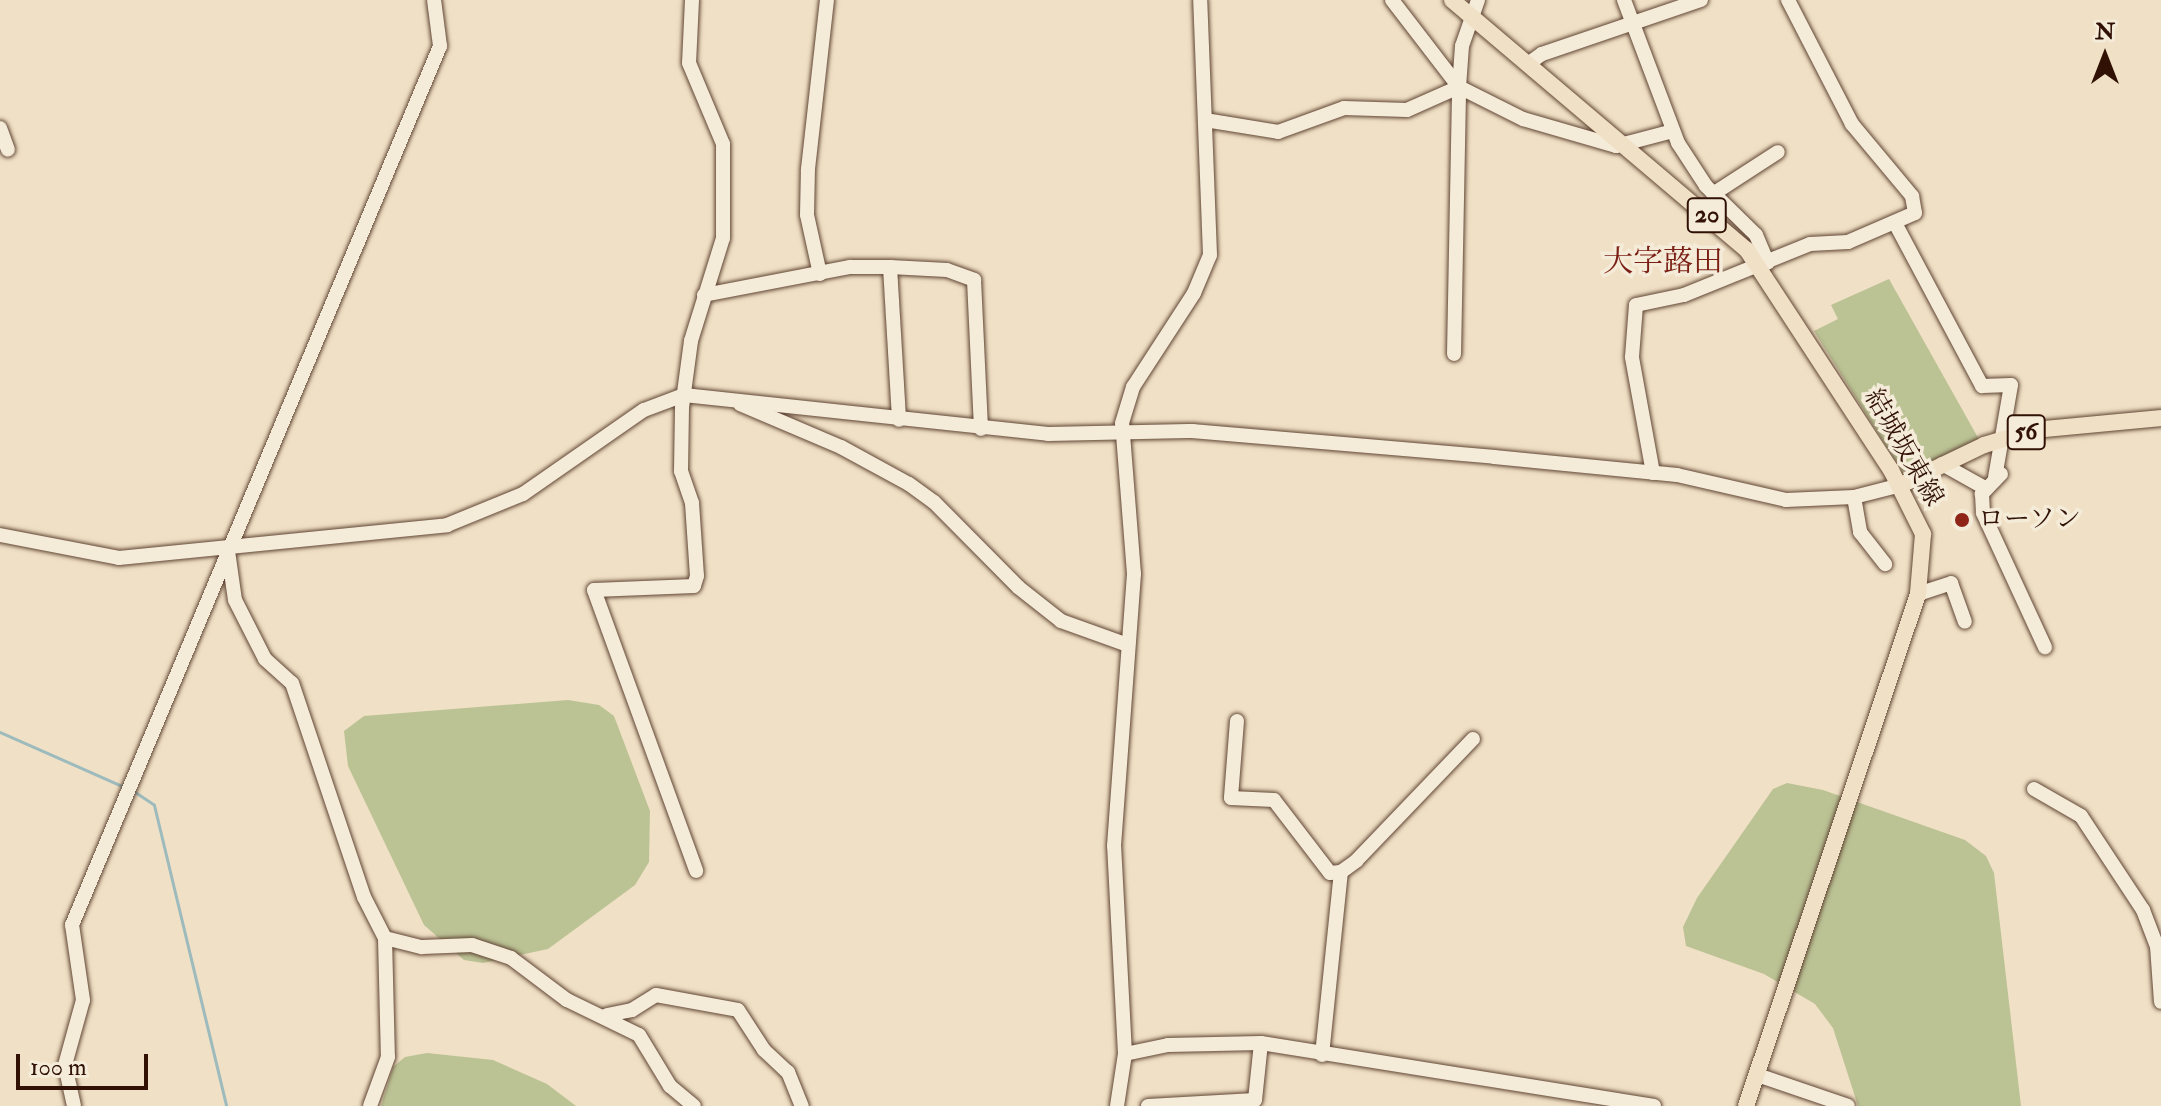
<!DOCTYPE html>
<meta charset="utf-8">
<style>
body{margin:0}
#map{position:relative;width:2161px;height:1106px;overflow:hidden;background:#f0e0c5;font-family:"IM FELL Double Pica","Noto Serif JP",serif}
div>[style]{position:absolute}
.green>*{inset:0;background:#bbc294}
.stream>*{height:3px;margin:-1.5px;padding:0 1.5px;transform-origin:1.5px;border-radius:1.5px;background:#9dbbbd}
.roads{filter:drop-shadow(0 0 2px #604534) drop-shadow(0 0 2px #604534)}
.minor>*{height:14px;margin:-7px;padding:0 7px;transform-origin:7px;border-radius:7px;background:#f5ebd9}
.major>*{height:16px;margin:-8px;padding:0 8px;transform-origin:8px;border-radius:8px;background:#f0e0c5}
.dots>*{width:22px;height:22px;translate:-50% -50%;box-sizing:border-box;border:4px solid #f5ebd9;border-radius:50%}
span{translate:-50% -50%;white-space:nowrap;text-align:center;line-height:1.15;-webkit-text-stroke:7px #f5ebd9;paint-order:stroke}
.shield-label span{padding:2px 6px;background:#f5ebd9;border:2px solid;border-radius:6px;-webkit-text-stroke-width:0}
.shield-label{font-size:24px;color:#301104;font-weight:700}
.street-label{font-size:26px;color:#301104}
.poi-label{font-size:26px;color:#301104}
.left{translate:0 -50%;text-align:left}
.quarter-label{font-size:30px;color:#7a1f14}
.north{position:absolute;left:2065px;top:16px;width:80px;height:80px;-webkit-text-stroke:6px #f5ebd9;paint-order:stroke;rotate:0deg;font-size:22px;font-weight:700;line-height:32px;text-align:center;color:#301104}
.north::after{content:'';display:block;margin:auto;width:28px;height:36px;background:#301104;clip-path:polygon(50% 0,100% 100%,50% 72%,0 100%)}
.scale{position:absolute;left:16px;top:1054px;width:132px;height:36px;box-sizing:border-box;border:4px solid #301104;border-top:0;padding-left:10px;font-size:24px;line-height:28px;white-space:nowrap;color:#301104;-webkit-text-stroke:6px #f5ebd9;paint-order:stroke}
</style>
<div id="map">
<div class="green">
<i style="clip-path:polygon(1889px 279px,1981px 443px,1907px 471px,1902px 471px,1814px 331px,1838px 319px,1831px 305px)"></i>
<i style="clip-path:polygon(568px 700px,599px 705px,614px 716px,650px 811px,649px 862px,635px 885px,548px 949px,483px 963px,464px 960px,424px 925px,348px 766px,344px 731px,364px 716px)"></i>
<i style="clip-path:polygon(1787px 783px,1823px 790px,1965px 840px,1986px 856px,1994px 873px,2021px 1106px,1858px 1106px,1833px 1028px,1815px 1004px,1764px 974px,1686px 946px,1683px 927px,1697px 898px,1773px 789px)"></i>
<i style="clip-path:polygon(427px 1053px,493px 1060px,547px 1084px,576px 1106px,381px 1106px,393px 1067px,405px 1057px)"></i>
</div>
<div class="stream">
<i style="left:0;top:732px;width:136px;rotate:23.9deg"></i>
<i style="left:135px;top:792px;width:23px;rotate:34deg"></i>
<i style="left:154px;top:805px;width:309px;rotate:76.5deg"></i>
</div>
<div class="roads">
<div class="minor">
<i style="left:692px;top:0;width:63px;rotate:92.7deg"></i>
<i style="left:689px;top:63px;width:88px;rotate:67.2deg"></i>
<i style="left:723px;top:144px;width:94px;rotate:90deg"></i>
<i style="left:723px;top:238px;width:108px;rotate:107.3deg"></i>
<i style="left:691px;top:341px;width:68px;rotate:97.7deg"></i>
<i style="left:682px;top:408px;width:63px;rotate:90.9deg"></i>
<i style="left:681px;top:471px;width:34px;rotate:71deg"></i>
<i style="left:692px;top:503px;width:73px;rotate:86.1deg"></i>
<i style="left:697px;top:576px;width:10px;rotate:107deg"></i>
<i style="left:694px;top:586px;width:100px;rotate:177.7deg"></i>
<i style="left:594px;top:590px;width:299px;rotate:70deg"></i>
<i style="left:1392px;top:0;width:110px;rotate:52.4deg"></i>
<i style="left:1459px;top:87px;width:72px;rotate:26.6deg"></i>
<i style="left:1523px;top:119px;width:97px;rotate:16.2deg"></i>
<i style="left:1616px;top:146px;width:59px;rotate:-14.7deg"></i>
<i style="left:1624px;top:0;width:153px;rotate:69.3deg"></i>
<i style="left:1678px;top:143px;width:51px;rotate:56.9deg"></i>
<i style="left:1706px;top:186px;width:70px;rotate:44.4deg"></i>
<i style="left:1756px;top:235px;width:30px;rotate:67deg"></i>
<i style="left:1528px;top:64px;width:17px;rotate:-36deg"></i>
<i style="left:1542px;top:54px;width:168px;rotate:-18.8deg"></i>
<i style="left:1205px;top:120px;width:74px;rotate:9.3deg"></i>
<i style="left:1278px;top:132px;width:70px;rotate:-20deg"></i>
<i style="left:1344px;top:108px;width:63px;rotate:1.8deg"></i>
<i style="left:1407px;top:110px;width:57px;rotate:-23.9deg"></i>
<i style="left:0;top:128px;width:23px;rotate:70deg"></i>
<i style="left:1713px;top:194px;width:77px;rotate:-32.9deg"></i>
<i style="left:1895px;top:223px;width:185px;rotate:61.9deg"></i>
<i style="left:1982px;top:386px;width:29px;rotate:-2deg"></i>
<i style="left:2011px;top:385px;width:94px;rotate:99.8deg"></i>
<i style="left:890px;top:267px;width:57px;rotate:3deg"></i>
<i style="left:947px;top:270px;width:29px;rotate:20deg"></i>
<i style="left:974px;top:280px;width:149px;rotate:87.3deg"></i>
<i style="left:820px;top:274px;width:60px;rotate:-102.4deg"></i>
<i style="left:807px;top:215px;width:46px;rotate:-88.8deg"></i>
<i style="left:808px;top:169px;width:170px;rotate:-83.6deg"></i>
<i style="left:704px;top:295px;width:149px;rotate:-10.9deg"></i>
<i style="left:850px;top:267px;width:40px"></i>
<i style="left:890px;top:267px;width:153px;rotate:86.6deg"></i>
<i style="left:1454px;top:354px;width:267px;rotate:-88.9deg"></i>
<i style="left:1459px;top:87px;width:41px;rotate:-85.8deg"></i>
<i style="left:1462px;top:46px;width:49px;rotate:-70.8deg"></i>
<i style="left:740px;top:404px;width:110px;rotate:23.1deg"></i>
<i style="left:841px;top:447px;width:77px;rotate:28.6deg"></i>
<i style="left:909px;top:484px;width:31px;rotate:36deg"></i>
<i style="left:934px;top:502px;width:120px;rotate:45.3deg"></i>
<i style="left:1018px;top:587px;width:55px;rotate:38.3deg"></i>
<i style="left:1061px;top:621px;width:71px;rotate:19.7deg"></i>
<i style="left:1942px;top:464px;width:49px;rotate:29.2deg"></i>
<i style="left:1653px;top:473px;width:118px;rotate:-100.3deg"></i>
<i style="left:1632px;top:357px;width:52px;rotate:-85.6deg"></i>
<i style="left:1636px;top:305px;width:49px;rotate:-11.8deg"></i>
<i style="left:1684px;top:295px;width:136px;rotate:-22deg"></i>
<i style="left:1810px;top:244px;width:38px;rotate:-3deg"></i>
<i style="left:1848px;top:242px;width:73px;rotate:-23.4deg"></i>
<i style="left:1915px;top:213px;width:17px;rotate:-100deg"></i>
<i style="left:1912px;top:196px;width:94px;rotate:-129.8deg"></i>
<i style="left:1852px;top:124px;width:140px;rotate:-117.3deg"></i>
<i style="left:2001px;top:474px;width:28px;rotate:134deg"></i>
<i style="left:1982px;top:494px;width:19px;rotate:87deg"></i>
<i style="left:1983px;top:513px;width:148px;rotate:65.2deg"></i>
<i style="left:1854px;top:497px;width:36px;rotate:80deg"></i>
<i style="left:1860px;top:532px;width:41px;rotate:52deg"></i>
<i style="left:0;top:535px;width:121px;rotate:10.9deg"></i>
<i style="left:119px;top:558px;width:330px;rotate:-5.7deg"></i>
<i style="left:447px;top:525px;width:82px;rotate:-22.2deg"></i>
<i style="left:523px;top:494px;width:147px;rotate:-34.8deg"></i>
<i style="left:644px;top:410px;width:43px;rotate:-20.6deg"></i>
<i style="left:684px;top:395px;width:366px;rotate:6.1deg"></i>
<i style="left:1048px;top:434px;width:145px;rotate:-1.2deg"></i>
<i style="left:1193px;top:431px;width:302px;rotate:4.9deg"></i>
<i style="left:1494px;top:457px;width:184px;rotate:5.6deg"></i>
<i style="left:1677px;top:475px;width:112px;rotate:12.9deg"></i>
<i style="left:1786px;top:500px;width:68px;rotate:-2.5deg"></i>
<i style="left:1854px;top:497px;width:49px;rotate:-14.3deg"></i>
<i style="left:228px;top:551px;width:49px;rotate:81.9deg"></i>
<i style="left:235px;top:600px;width:66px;rotate:63deg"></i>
<i style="left:265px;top:659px;width:36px;rotate:42deg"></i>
<i style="left:292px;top:683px;width:226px;rotate:71.4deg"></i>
<i style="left:364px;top:897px;width:46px;rotate:62.9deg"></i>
<i style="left:385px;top:938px;width:119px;rotate:88.6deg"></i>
<i style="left:388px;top:1057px;width:52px;rotate:110.2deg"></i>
<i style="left:1918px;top:594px;width:35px;rotate:-18deg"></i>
<i style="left:1951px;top:583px;width:41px;rotate:70.3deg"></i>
<i style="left:1237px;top:721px;width:77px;rotate:94.5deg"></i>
<i style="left:1231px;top:798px;width:43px;rotate:2.7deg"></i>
<i style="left:1274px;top:800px;width:92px;rotate:52.5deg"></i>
<i style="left:1330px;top:873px;width:11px;rotate:-5deg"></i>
<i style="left:1341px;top:872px;width:19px;rotate:-36deg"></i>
<i style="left:1356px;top:861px;width:169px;rotate:-46.2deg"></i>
<i style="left:2034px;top:789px;width:54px;rotate:29.9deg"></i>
<i style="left:2081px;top:816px;width:113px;rotate:56.6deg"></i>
<i style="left:2143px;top:910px;width:39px;rotate:69deg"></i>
<i style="left:2157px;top:946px;width:56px;rotate:85.9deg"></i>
<i style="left:385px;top:938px;width:38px;rotate:14deg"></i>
<i style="left:422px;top:947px;width:50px;rotate:-2.3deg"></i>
<i style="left:472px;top:945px;width:41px;rotate:18.4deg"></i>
<i style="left:511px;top:958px;width:70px;rotate:36.9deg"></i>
<i style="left:567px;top:1000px;width:80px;rotate:25.9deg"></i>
<i style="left:639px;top:1035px;width:60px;rotate:58.7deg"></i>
<i style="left:670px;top:1086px;width:31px;rotate:40deg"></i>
<i style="left:607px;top:1015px;width:25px;rotate:-11deg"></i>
<i style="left:632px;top:1010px;width:28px;rotate:-32deg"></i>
<i style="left:656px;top:995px;width:83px;rotate:10.4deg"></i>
<i style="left:738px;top:1010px;width:48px;rotate:57deg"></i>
<i style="left:764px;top:1050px;width:33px;rotate:43deg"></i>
<i style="left:788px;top:1072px;width:37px;rotate:68deg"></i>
<i style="left:1125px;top:1054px;width:44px;rotate:-11.8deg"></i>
<i style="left:1168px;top:1045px;width:93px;rotate:-1.2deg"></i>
<i style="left:1261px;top:1043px;width:398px;rotate:9.1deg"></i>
<i style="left:1322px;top:1055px;width:184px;rotate:-84.1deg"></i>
<i style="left:1757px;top:1075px;width:96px;rotate:18.8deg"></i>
<i style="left:74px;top:1106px;width:42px;rotate:-102.4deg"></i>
<i style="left:65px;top:1065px;width:67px;rotate:-74.5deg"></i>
<i style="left:83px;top:1000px;width:76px;rotate:-98.3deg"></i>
<i style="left:72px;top:925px;width:953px;rotate:-67.28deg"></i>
<i style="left:440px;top:46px;width:46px;rotate:-97.4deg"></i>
<i style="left:1117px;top:1106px;width:53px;rotate:-81.3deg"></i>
<i style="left:1125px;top:1054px;width:208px;rotate:-93deg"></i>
<i style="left:1114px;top:846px;width:273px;rotate:-85.8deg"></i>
<i style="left:1134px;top:574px;width:151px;rotate:-94.5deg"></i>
<i style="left:1122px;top:423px;width:38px;rotate:-73deg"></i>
<i style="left:1133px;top:387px;width:112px;rotate:-57deg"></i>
<i style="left:1194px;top:293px;width:41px;rotate:-67.2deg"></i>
<i style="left:1210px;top:255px;width:255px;rotate:-92.2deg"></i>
<i style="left:1148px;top:1106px;width:107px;rotate:-3.2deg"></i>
<i style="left:1255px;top:1100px;width:57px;rotate:-84deg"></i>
</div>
<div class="major">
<i style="left:1452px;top:0;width:387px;rotate:40.3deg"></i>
<i style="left:1747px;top:250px;width:263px;rotate:56.8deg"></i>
<i style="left:1891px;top:470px;width:72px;rotate:63.4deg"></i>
<i style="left:1923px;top:534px;width:60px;rotate:94.8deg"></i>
<i style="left:1918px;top:594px;width:540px;rotate:108.57deg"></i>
<i style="left:1901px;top:485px;width:92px;rotate:-25.7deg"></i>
<i style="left:1984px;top:445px;width:52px;rotate:-16.7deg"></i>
<i style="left:2034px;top:430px;width:128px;rotate:-5.4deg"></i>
</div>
</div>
<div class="dots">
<i style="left:1962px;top:520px;background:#8f2418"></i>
</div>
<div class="shield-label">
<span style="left:1707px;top:215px">20</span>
<span style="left:2026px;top:432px">56</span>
</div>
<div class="street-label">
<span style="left:1903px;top:448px;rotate:60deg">結城坂東線</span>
</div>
<div class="poi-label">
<span class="left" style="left:1978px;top:520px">ローソン</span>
</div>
<div class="quarter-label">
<span style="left:1663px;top:262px">大字蕗田</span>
</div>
<div class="north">N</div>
<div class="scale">100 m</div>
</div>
